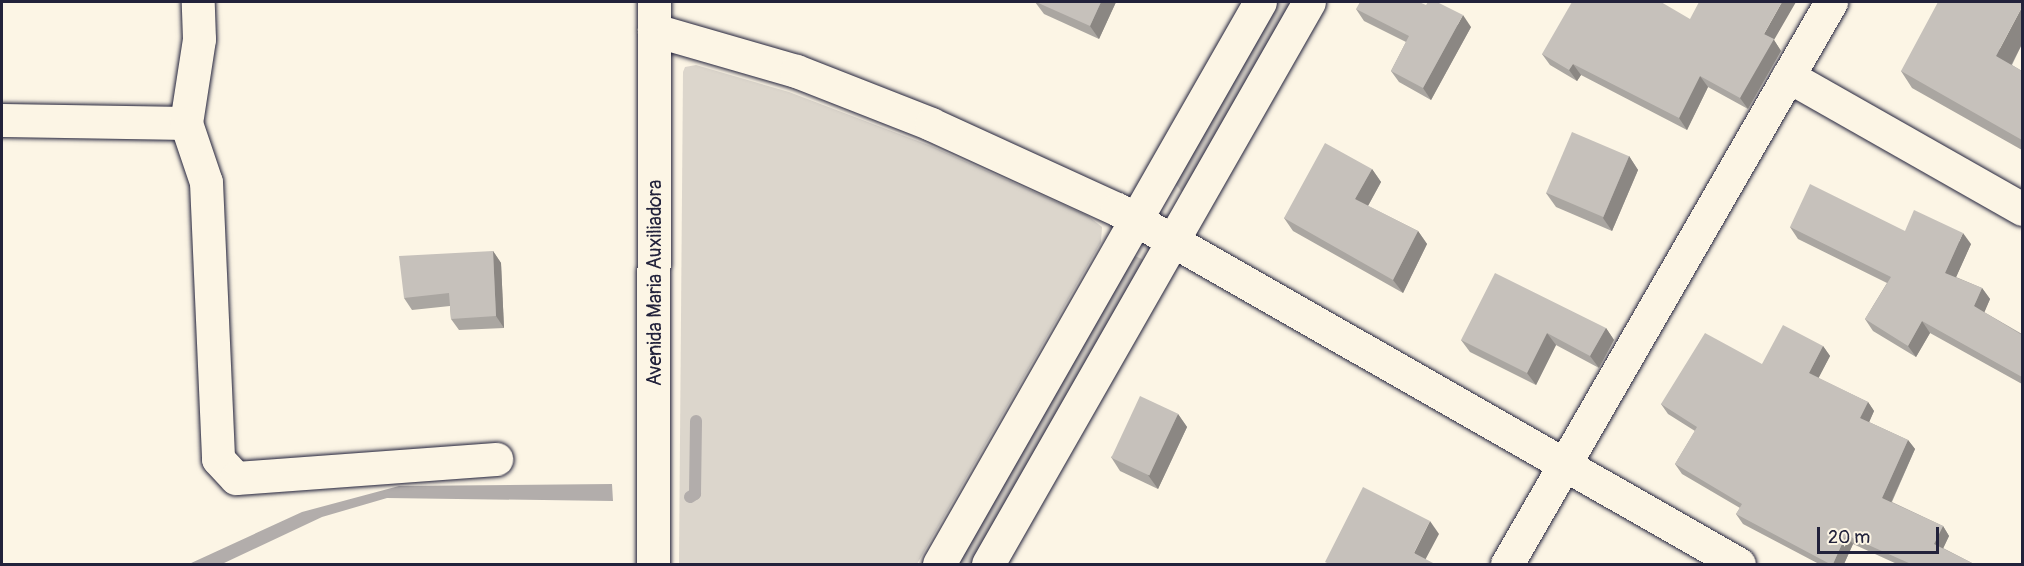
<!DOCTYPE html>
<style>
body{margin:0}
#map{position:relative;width:2024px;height:566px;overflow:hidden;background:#fcf5e5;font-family:Pangolin,sans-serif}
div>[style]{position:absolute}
.green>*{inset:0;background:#dcd6cc}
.water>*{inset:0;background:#b2adab}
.stream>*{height:12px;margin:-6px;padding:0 6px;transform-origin:6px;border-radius:6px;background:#b2adab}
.roads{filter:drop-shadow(0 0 2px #22223b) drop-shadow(0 0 2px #22223b)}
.street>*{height:33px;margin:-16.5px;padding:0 16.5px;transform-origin:16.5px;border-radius:16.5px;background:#fcf5e5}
.wall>*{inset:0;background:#aaa6a1}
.shaded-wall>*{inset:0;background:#8b8783}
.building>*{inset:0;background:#c6c1bb;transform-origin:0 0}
span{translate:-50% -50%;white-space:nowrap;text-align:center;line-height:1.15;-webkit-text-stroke:5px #fcf5e5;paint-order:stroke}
.street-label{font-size:20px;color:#22223b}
.frame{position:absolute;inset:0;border:3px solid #22223b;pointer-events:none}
.scale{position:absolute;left:1817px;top:527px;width:122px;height:27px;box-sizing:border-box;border:3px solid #22223b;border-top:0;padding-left:8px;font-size:18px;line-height:21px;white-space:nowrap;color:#22223b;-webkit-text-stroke:4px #fcf5e5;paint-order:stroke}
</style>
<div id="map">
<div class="green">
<i style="clip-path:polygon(1277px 2px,1295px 2px,1182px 192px,1174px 182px)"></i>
<i style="clip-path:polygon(696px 65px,789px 92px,931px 146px,1088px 216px,1102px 227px,1101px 242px,917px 564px,679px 564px,683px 72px,685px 67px)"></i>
<i style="clip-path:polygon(1133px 255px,1144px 260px,975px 564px,956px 564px)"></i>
</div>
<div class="water">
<i style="clip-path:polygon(612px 484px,613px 501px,387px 498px,322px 517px,222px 564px,189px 564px,302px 512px,399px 486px)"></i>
</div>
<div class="stream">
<i style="left:690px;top:497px;width:6px;rotate:-31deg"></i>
<i style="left:695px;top:494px;width:73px;rotate:-89.2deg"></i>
</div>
<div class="roads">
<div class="street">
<i style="left:654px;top:30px;width:148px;rotate:16.1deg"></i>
<i style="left:796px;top:71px;width:145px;rotate:21.4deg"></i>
<i style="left:931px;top:124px;width:205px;rotate:24.6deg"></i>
<i style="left:1117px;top:209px;width:716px;rotate:29.72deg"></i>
<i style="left:1788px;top:76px;width:269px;rotate:29.6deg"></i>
<i style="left:2px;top:120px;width:184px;rotate:0.9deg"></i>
<i style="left:186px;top:123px;width:85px;rotate:-81.2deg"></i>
<i style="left:199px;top:39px;width:37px;rotate:-92deg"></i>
<i style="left:186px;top:123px;width:62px;rotate:71.3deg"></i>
<i style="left:206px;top:182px;width:277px;rotate:87.5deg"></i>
<i style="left:218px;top:459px;width:26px;rotate:47deg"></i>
<i style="left:236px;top:478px;width:261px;rotate:-4.2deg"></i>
<i style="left:653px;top:564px;width:562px;rotate:-89.9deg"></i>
<i style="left:939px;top:564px;width:647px;rotate:-60.27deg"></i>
<i style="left:988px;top:564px;width:647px;rotate:-60.27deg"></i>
<i style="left:1507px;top:564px;width:649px;rotate:-60.04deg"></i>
</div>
</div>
<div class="wall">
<i style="clip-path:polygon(1035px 2px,1116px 2px,1099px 39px,1044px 14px)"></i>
<i style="clip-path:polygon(1356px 9px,1471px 27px,1431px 100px,1399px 82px,1391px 71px,1406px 42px,1364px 21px)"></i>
<i style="clip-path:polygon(1690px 19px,1774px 40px,1781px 51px,1748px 109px,1708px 87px,1687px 130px,1581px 75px,1577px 81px,1550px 65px,1542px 54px)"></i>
<i style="clip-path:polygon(2022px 44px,2012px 65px,2022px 71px,2022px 150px,1912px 88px,1901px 71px)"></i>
<i style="clip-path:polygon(1629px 156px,1638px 170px,1612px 231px,1556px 207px,1546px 193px)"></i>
<i style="clip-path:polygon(1372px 169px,1381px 182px,1368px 206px,1418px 231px,1427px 244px,1403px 293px,1293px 231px,1284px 218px)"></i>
<i style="clip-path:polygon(1790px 227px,1905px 231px,1971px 244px,1956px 277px,1982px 288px,1990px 299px,1984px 312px,2022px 334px,2022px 384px,1930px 333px,1916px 357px,1873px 331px,1865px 319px,1887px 283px,1798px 239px)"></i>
<i style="clip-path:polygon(493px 251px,501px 263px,504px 328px,459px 330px,451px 319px,450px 306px,412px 310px,404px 298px)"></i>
<i style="clip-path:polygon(1606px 328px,1614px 340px,1599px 368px,1556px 345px,1536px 385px,1470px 352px,1461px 340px)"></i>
<i style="clip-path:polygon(1823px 346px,1830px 356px,1818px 378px,1868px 402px,1874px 411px,1869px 422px,1908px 440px,1915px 449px,1892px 502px,1943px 526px,1949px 536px,1943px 548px,1974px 564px,1897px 564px,1853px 544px,1844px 564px,1819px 564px,1743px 524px,1736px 514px,1740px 508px,1682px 474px,1675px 464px,1695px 431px,1668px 414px,1661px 404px,1762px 364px)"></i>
<i style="clip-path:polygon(1178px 414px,1187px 427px,1158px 489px,1120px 471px,1111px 457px)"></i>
</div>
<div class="shaded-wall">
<i style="clip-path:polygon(1101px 2px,1116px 2px,1099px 39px,1090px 26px)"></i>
<i style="clip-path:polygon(1782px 2px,1796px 2px,1774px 40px,1781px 51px,1748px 109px,1740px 98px,1764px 34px)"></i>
<i style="clip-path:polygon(2022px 7px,2022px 44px,2007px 73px,1996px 56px)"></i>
<i style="clip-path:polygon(1463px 15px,1471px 27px,1431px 100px,1423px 88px)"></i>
<i style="clip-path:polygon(1573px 64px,1581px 75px,1577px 81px,1569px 70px)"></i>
<i style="clip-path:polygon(1700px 76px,1708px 87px,1687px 130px,1679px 118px)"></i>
<i style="clip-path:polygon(1629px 156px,1638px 170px,1612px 231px,1603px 218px)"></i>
<i style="clip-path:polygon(1372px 169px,1381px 182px,1364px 213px,1355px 199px)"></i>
<i style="clip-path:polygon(1418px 231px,1427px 244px,1403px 293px,1393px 280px)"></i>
<i style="clip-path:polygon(1963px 233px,1971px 244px,1953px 284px,1945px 273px)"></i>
<i style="clip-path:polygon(493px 251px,501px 263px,504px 328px,496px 316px)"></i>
<i style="clip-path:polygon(1982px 288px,1990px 299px,1982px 318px,1974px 306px)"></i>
<i style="clip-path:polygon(1922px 321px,1930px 333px,1916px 357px,1908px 346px)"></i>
<i style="clip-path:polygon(1606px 328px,1614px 340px,1599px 368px,1590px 356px)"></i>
<i style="clip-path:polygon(1547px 333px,1556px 345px,1536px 385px,1527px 373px)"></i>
<i style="clip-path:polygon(1823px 346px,1830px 356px,1816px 383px,1809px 373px)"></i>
<i style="clip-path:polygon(1868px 402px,1874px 411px,1867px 427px,1860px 418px)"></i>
<i style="clip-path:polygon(1178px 414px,1187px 427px,1158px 489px,1148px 475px)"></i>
<i style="clip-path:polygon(1908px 440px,1915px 449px,1889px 507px,1882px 498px)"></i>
<i style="clip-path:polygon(1430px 521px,1439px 534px,1423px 564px,1414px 553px)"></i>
<i style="clip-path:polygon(1943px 526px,1949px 536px,1941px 553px,1934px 544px)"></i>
<i style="clip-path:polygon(1846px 535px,1853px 544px,1844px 564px,1833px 564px)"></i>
</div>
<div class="building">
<i style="clip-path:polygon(1036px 2px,1101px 2px,1090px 26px)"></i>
<i style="clip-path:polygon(1360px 2px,1419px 2px,1426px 5px,1428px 2px,1437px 2px,1463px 15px,1423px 88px,1391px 71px,1409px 36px,1356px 9px)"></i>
<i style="clip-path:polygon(1572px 2px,1661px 2px,1690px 19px,1699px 2px,1782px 2px,1764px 34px,1774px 39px,1740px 98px,1700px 76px,1679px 118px,1573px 64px,1569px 70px,1542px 54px)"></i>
<i style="clip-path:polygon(1938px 2px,2022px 2px,2022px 7px,1996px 56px,2022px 71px,2022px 140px,1901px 71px)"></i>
<i style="left:1572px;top:132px;width:62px;height:66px;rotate:23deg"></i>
<i style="clip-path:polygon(1325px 143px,1372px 169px,1355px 199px,1418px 231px,1393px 280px,1284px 218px)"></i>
<i style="clip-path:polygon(1810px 184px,1905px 231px,1914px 210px,1963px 233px,1945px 273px,1982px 288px,1974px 306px,2022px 335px,2022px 377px,1922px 321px,1908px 346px,1865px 319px,1891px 277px,1790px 227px)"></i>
<i style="clip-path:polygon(493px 251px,496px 316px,451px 319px,449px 293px,404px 298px,399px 256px)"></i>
<i style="clip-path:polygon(1495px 273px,1606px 328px,1590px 356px,1547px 333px,1527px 373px,1461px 340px)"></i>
<i style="clip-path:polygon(1783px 325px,1823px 346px,1809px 373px,1868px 402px,1860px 418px,1908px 440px,1882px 498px,1943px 526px,1934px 544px,1974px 564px,1911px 564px,1846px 535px,1833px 564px,1830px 564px,1736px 514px,1742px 504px,1675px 464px,1697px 427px,1661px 404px,1705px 333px,1762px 364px)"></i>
<i style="left:1140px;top:396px;width:42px;height:68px;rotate:25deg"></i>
<i style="clip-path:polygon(1363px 487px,1430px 521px,1414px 553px,1435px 564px,1329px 564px,1325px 562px)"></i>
</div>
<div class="street-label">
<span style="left:654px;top:283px;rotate:-90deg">Avenida Maria Auxiliadora</span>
</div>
<div class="frame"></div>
<div class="scale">20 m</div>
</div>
